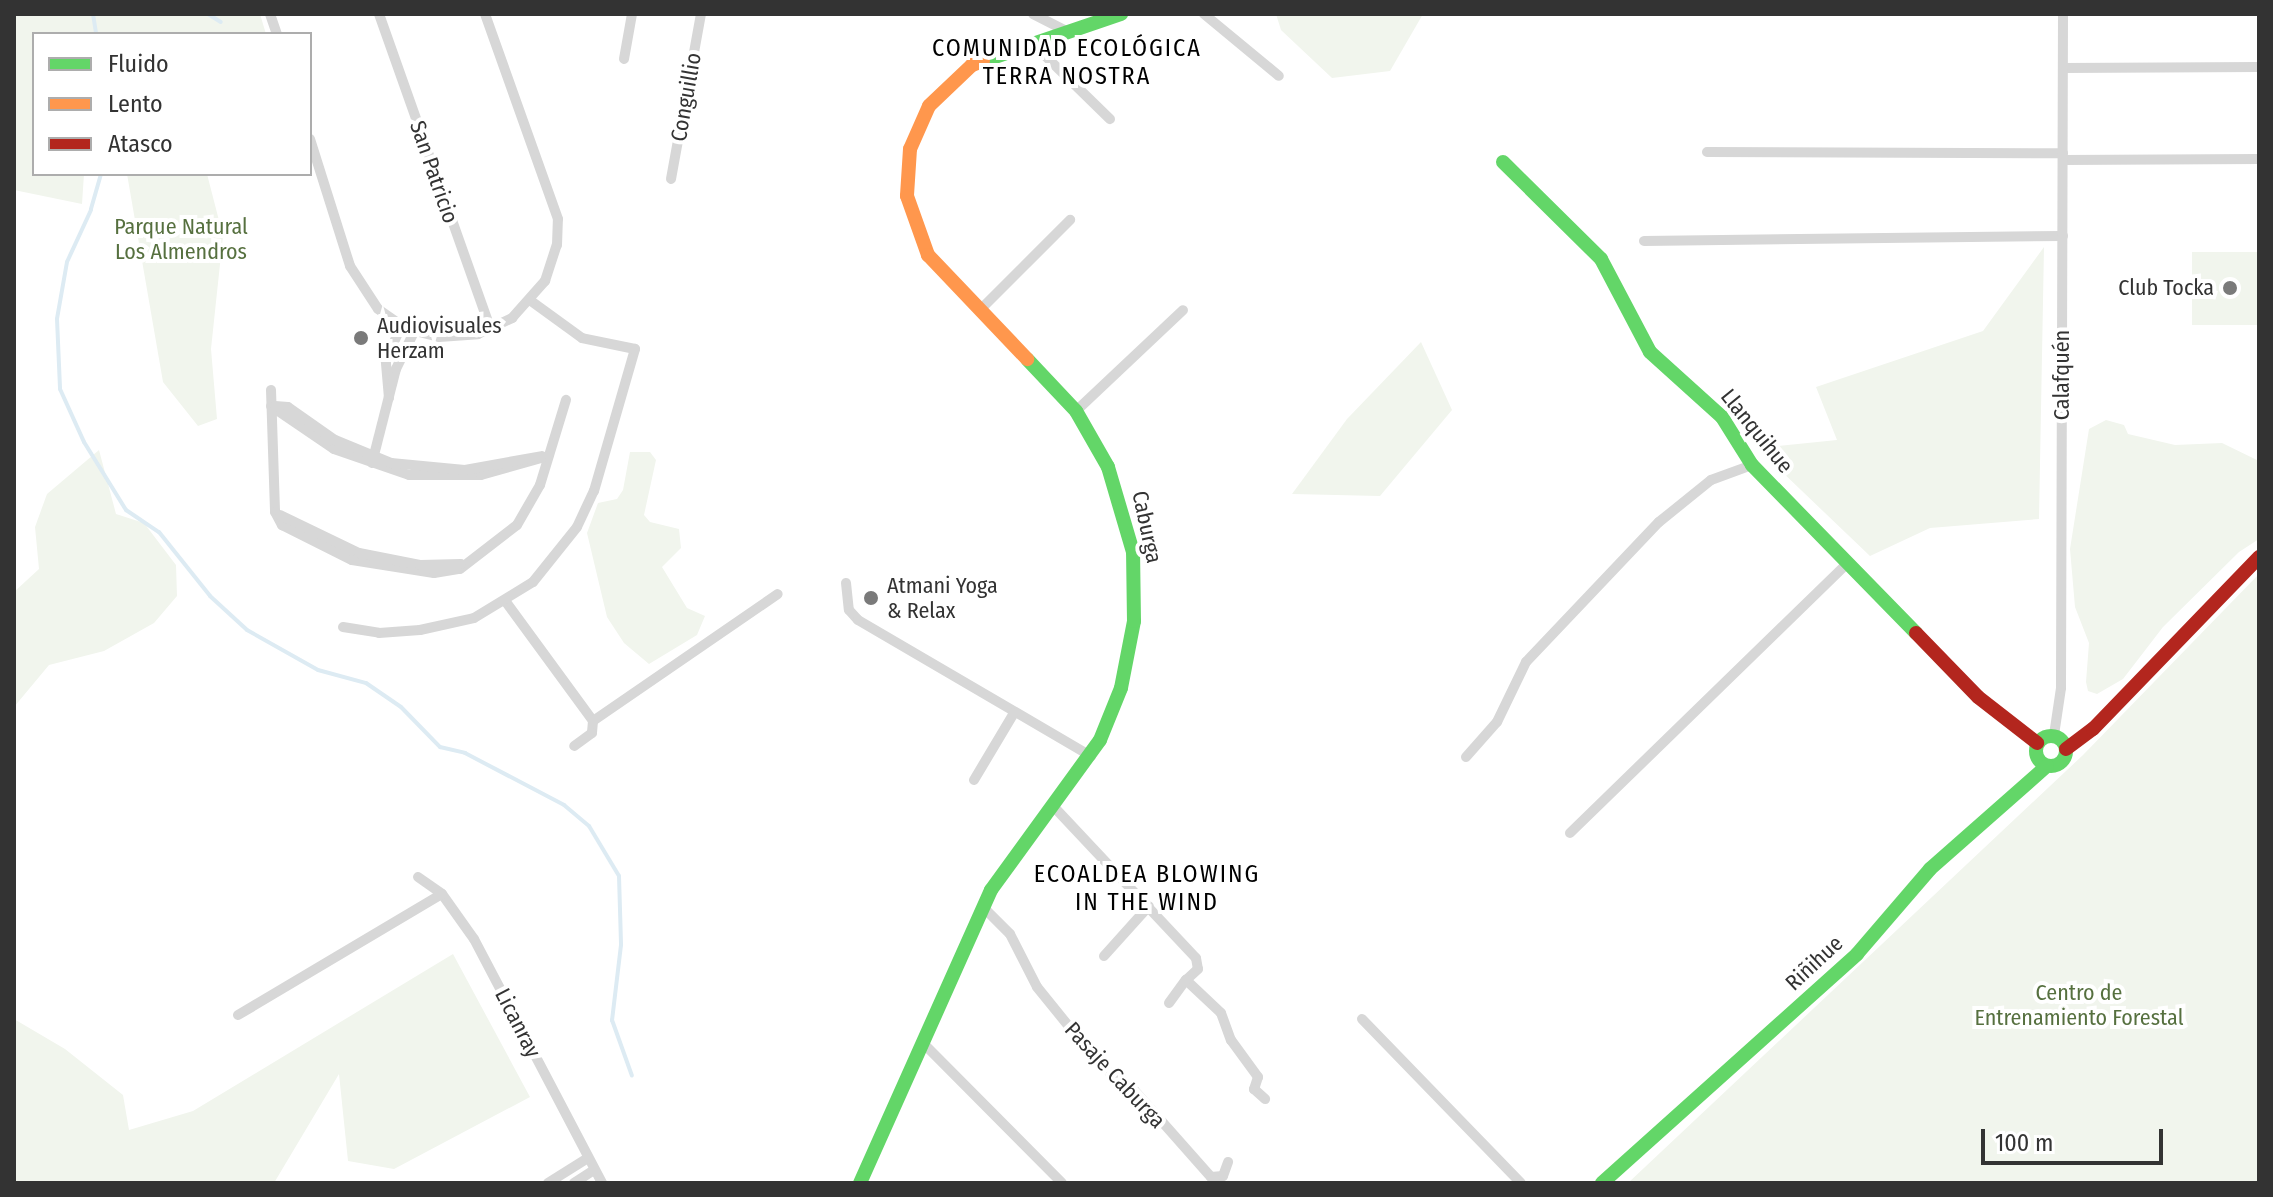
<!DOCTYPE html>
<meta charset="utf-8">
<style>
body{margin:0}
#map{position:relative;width:2273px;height:1197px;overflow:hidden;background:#fff;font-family:"Fira Sans Condensed",sans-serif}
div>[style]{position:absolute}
.green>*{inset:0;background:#f1f5ed;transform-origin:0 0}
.stream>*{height:4px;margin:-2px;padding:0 2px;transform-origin:2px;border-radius:2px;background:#ddebf3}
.street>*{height:10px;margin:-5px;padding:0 5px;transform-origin:5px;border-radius:5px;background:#d7d7d7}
.fast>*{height:14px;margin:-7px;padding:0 7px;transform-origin:7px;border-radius:7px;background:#63d668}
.fast>.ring{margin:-7px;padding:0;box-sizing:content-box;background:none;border:14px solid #63d668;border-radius:50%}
.slow>*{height:14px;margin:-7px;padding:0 7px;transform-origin:7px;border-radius:7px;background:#ff974d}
.jam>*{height:14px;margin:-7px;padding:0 7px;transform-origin:7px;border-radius:7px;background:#b3261e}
.dots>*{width:22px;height:22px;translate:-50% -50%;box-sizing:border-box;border:4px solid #fff;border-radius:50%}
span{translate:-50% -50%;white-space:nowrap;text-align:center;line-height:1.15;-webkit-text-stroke:8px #fff;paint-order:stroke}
.street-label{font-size:22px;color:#333}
.park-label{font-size:22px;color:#56703f}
.poi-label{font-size:22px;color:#333}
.right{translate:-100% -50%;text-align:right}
.left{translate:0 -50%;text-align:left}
.neighbourhood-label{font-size:24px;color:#000;letter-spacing:2px}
.frame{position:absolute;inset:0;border:16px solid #333;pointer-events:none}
.legend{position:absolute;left:32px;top:32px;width:280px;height:144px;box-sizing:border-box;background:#fff;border:2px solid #adadad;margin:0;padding:10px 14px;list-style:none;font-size:24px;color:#333}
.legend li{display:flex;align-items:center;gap:16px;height:40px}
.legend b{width:40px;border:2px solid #adadad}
.scale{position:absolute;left:1981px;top:1129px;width:182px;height:36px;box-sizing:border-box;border:4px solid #333;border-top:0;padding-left:10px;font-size:24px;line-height:28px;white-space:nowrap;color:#333;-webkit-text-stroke:6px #fff;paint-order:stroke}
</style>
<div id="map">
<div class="green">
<i style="clip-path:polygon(14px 14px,260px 14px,266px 34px,34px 34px,34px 174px,84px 174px,82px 204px,14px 190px)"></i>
<i style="clip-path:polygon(1276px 14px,1423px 14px,1390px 71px,1332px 78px,1281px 30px)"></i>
<i style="clip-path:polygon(127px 174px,207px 174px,223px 236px,211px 349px,217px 419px,198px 426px,163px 382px)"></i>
<i style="clip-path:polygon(2044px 247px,2039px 519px,1930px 528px,1870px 556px,1757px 448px,1837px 440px,1816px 387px,1983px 331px)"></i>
<i style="left:2259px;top:252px;width:73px;height:67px;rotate:90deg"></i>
<i style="clip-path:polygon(1421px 342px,1452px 410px,1380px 496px,1292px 494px,1347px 419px)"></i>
<i style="clip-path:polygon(2106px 420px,2124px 425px,2128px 434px,2175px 445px,2222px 443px,2259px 461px,2259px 539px,2239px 552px,2163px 627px,2123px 679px,2097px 694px,2088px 691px,2086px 682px,2089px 643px,2075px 607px,2070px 549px,2089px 429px)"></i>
<i style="clip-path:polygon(99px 450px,116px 514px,144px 523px,176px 565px,177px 596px,154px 623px,104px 651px,49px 665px,14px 707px,14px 592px,39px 569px,35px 527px,47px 494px)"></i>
<i style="clip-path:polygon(630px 452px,650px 452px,656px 460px,644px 515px,650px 522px,679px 529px,681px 548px,662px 567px,687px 608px,705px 616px,697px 635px,649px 664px,624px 643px,607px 617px,587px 533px,598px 503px,617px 499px,623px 490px)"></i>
<i style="clip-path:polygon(2259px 574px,2259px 1183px,1628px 1183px,2083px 755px)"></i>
<i style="clip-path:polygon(453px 954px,530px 1097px,394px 1169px,348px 1161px,339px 1074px,274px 1183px,14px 1183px,14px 1019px,65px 1049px,123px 1095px,129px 1130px,193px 1111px)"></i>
</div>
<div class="stream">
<i style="left:93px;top:14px;width:20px;rotate:81deg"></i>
<i style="left:208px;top:14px;width:15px;rotate:32deg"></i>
<i style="left:101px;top:174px;width:37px;rotate:106deg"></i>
<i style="left:91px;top:210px;width:57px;rotate:114.8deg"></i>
<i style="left:67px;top:262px;width:58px;rotate:100deg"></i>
<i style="left:57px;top:319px;width:70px;rotate:87.5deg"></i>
<i style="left:60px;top:389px;width:58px;rotate:65.6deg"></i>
<i style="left:84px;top:442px;width:80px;rotate:58.3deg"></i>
<i style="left:126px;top:510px;width:40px;rotate:34deg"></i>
<i style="left:159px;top:532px;width:82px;rotate:51.4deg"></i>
<i style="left:210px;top:596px;width:50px;rotate:42.6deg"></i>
<i style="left:247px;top:630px;width:81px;rotate:29.4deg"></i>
<i style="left:318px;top:670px;width:50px;rotate:15.2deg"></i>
<i style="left:366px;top:683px;width:42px;rotate:34.4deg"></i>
<i style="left:401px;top:707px;width:56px;rotate:45.7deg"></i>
<i style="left:440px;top:747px;width:26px;rotate:13deg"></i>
<i style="left:465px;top:753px;width:112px;rotate:27.7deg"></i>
<i style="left:564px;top:805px;width:33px;rotate:40deg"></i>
<i style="left:589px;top:826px;width:58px;rotate:59deg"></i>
<i style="left:619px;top:876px;width:69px;rotate:88.3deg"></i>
<i style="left:621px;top:945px;width:76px;rotate:96.8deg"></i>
<i style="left:612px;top:1020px;width:59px;rotate:70.3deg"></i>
</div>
<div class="street">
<i style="left:270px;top:14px;width:21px;rotate:71deg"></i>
<i style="left:379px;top:14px;width:335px;rotate:70.5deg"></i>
<i style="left:1033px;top:14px;width:39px;rotate:27deg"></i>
<i style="left:1204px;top:14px;width:97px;rotate:39.6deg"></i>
<i style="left:1032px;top:43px;width:109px;rotate:44.3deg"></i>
<i style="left:624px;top:59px;width:46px;rotate:-79.9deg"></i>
<i style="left:2063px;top:68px;width:196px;rotate:-0.3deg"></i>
<i style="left:310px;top:139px;width:133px;rotate:72.5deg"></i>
<i style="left:350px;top:266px;width:51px;rotate:56.9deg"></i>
<i style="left:378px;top:309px;width:35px;rotate:35deg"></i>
<i style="left:407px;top:329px;width:33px;rotate:14deg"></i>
<i style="left:439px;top:337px;width:39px;rotate:-4deg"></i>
<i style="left:478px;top:334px;width:38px;rotate:-25deg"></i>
<i style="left:512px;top:318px;width:50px;rotate:-48.3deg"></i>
<i style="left:545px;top:281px;width:38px;rotate:-72deg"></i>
<i style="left:557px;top:245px;width:26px;rotate:-88deg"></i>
<i style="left:558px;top:219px;width:218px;rotate:-109.6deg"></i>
<i style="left:1707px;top:152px;width:356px;rotate:0.2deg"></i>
<i style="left:2063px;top:160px;width:196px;rotate:-0.3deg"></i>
<i style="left:671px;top:179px;width:168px;rotate:-79.7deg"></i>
<i style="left:1644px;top:241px;width:419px;rotate:-0.7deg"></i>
<i style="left:979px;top:311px;width:129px;rotate:-45deg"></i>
<i style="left:271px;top:390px;width:122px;rotate:88.1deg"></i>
<i style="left:275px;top:512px;width:15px;rotate:62deg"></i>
<i style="left:282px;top:525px;width:78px;rotate:26.6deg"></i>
<i style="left:352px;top:560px;width:83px;rotate:9deg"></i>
<i style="left:434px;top:573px;width:26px;rotate:-9deg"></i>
<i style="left:460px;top:569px;width:72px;rotate:-37.7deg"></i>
<i style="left:517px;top:525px;width:46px;rotate:-60.1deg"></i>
<i style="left:540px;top:485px;width:89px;rotate:-73deg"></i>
<i style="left:389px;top:398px;width:38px;rotate:-95deg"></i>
<i style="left:386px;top:360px;width:37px;rotate:-66deg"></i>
<i style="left:271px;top:406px;width:76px;rotate:34.3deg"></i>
<i style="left:334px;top:449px;width:79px;rotate:19.1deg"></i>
<i style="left:409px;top:475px;width:72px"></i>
<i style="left:481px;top:475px;width:70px;rotate:-15.8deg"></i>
<i style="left:275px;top:406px;width:13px;rotate:4deg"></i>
<i style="left:288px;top:407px;width:57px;rotate:35.1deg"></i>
<i style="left:335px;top:440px;width:61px;rotate:22.3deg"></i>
<i style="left:391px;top:463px;width:74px;rotate:5.4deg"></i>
<i style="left:465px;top:470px;width:78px;rotate:-10.3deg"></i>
<i style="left:1076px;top:411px;width:147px;rotate:-43.3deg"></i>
<i style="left:372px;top:463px;width:97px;rotate:-75.7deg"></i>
<i style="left:396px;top:369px;width:41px;rotate:-64.1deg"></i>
<i style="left:280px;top:515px;width:88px;rotate:25.7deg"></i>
<i style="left:359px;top:553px;width:62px;rotate:11.1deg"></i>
<i style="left:420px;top:565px;width:41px;rotate:-1.4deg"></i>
<i style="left:846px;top:583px;width:27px;rotate:84deg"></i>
<i style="left:849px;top:610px;width:13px;rotate:48deg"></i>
<i style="left:858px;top:620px;width:270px;rotate:30.3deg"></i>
<i style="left:506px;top:602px;width:147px;rotate:53.8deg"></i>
<i style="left:593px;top:721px;width:12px;rotate:95deg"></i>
<i style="left:592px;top:733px;width:22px;rotate:144deg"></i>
<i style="left:343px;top:627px;width:36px;rotate:9deg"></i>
<i style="left:379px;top:633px;width:41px;rotate:-4.2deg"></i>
<i style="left:420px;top:630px;width:55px;rotate:-12.5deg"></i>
<i style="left:474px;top:618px;width:69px;rotate:-31.4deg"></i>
<i style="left:533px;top:582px;width:70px;rotate:-51.3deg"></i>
<i style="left:577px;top:527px;width:40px;rotate:-65deg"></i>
<i style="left:594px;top:491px;width:148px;rotate:-73.9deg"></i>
<i style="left:635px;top:349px;width:54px;rotate:-168.3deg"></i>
<i style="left:582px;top:338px;width:63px;rotate:-144deg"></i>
<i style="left:593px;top:721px;width:224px;rotate:-34.5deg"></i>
<i style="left:2054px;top:735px;width:48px;rotate:-81.5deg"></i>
<i style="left:2061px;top:688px;width:674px;rotate:-89.83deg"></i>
<i style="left:1466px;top:757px;width:47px;rotate:-48.5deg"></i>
<i style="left:1497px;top:722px;width:67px;rotate:-64.2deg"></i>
<i style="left:1526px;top:662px;width:193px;rotate:-46.5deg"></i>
<i style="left:1659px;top:522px;width:67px;rotate:-38.9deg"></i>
<i style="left:1711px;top:480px;width:44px;rotate:-20.1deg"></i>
<i style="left:974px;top:780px;width:78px;rotate:-59.2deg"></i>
<i style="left:1055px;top:808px;width:206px;rotate:46.8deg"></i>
<i style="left:1196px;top:958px;width:11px;rotate:80deg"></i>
<i style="left:1198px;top:969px;width:16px;rotate:137deg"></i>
<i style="left:1186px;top:980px;width:48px;rotate:43.3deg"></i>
<i style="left:1221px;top:1013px;width:29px;rotate:70deg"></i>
<i style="left:1231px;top:1040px;width:46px;rotate:53.9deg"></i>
<i style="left:1258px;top:1077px;width:13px;rotate:108deg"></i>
<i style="left:1254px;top:1089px;width:15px;rotate:42deg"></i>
<i style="left:1570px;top:833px;width:388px;rotate:-44.2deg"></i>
<i style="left:418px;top:877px;width:29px;rotate:35deg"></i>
<i style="left:442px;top:894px;width:55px;rotate:54.6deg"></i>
<i style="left:474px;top:939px;width:276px;rotate:62.3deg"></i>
<i style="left:983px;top:907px;width:38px;rotate:45deg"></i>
<i style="left:1010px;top:934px;width:59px;rotate:63deg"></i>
<i style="left:1037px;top:987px;width:102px;rotate:51deg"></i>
<i style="left:1101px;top:1066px;width:41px;rotate:36deg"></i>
<i style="left:1134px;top:1090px;width:116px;rotate:48.5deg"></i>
<i style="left:1211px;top:1177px;width:12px;rotate:-5deg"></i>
<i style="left:1223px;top:1176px;width:15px;rotate:-70deg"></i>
<i style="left:1104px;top:956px;width:67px;rotate:-48deg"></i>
<i style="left:1169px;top:1003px;width:29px;rotate:-54deg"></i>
<i style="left:238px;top:1015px;width:237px;rotate:-30.7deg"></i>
<i style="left:1362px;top:1019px;width:228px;rotate:45.9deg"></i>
<i style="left:923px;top:1043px;width:197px;rotate:45.2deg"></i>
<i style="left:548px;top:1183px;width:47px;rotate:-32deg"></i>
<i style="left:574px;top:1183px;width:24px;rotate:-33deg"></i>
</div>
<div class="fast">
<i style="left:983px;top:61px;width:146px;rotate:-18.8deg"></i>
<i style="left:1503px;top:162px;width:138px;rotate:44.7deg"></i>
<i style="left:1601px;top:259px;width:105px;rotate:62.2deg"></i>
<i style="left:1650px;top:352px;width:97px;rotate:42.1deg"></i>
<i style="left:1722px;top:417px;width:57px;rotate:58deg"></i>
<i style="left:1752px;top:465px;width:235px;rotate:45.7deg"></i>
<i class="ring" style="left:2036px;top:736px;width:16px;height:16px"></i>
<i style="left:860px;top:1183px;width:321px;rotate:-65.9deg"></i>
<i style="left:991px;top:890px;width:185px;rotate:-54deg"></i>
<i style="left:1100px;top:740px;width:56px;rotate:-68deg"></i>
<i style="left:1121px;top:688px;width:68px;rotate:-79deg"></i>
<i style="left:1134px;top:621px;width:69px;rotate:-90.8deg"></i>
<i style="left:1133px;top:552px;width:89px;rotate:-106.4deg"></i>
<i style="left:1108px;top:467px;width:64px;rotate:-119.7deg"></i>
<i style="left:1076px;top:411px;width:71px;rotate:-133.3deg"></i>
<i style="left:1602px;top:1183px;width:343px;rotate:-41.9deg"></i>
<i style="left:1857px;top:954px;width:112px;rotate:-49.3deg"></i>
<i style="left:1930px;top:869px;width:156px;rotate:-41.4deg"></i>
</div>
<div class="slow">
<i style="left:983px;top:61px;width:12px;rotate:160deg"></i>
<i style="left:972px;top:65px;width:59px;rotate:136.4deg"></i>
<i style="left:929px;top:106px;width:47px;rotate:113.8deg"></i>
<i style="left:910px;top:149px;width:47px;rotate:93.7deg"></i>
<i style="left:907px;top:196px;width:63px;rotate:70.4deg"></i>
<i style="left:928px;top:255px;width:144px;rotate:46.4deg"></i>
</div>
<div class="jam">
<i style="left:1916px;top:633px;width:89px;rotate:45.9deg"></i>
<i style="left:1978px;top:697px;width:75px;rotate:37.9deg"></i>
<i style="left:2066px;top:749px;width:34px;rotate:-37deg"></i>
<i style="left:2093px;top:729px;width:239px;rotate:-46deg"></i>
</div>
<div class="dots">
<i style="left:2230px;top:288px;background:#7a7a7a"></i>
<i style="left:361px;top:338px;background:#7a7a7a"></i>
<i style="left:871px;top:598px;background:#7a7a7a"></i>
</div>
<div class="street-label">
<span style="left:686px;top:97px;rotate:-80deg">Conguillio</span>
<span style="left:434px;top:172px;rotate:71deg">San Patricio</span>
<span style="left:2062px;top:375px;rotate:-90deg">Calafquén</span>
<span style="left:1757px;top:431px;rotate:51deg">Llanquihue</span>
<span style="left:1147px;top:527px;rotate:78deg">Caburga</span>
<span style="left:1814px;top:963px;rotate:-43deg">Riñihue</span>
<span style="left:518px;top:1023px;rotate:63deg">Licanray</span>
<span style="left:1115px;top:1075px;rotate:47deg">Pasaje Caburga</span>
</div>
<div class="park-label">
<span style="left:181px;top:239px">Parque Natural<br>Los Almendros</span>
<span style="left:2079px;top:1005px">Centro de<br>Entrenamiento Forestal</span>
</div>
<div class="poi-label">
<span class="right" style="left:2214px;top:288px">Club Tocka</span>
<span class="left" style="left:377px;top:338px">Audiovisuales<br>Herzam</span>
<span class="left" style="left:887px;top:598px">Atmani Yoga<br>&amp; Relax</span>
</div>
<div class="neighbourhood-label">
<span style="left:1067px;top:63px">COMUNIDAD ECOLÓGICA<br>TERRA NOSTRA</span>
<span style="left:1147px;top:889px">ECOALDEA BLOWING<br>IN THE WIND</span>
</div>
<div class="frame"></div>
<ul class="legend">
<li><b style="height:10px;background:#63d668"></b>Fluido</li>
<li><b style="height:10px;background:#ff974d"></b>Lento</li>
<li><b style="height:10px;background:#b3261e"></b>Atasco</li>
</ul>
<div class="scale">100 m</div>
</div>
